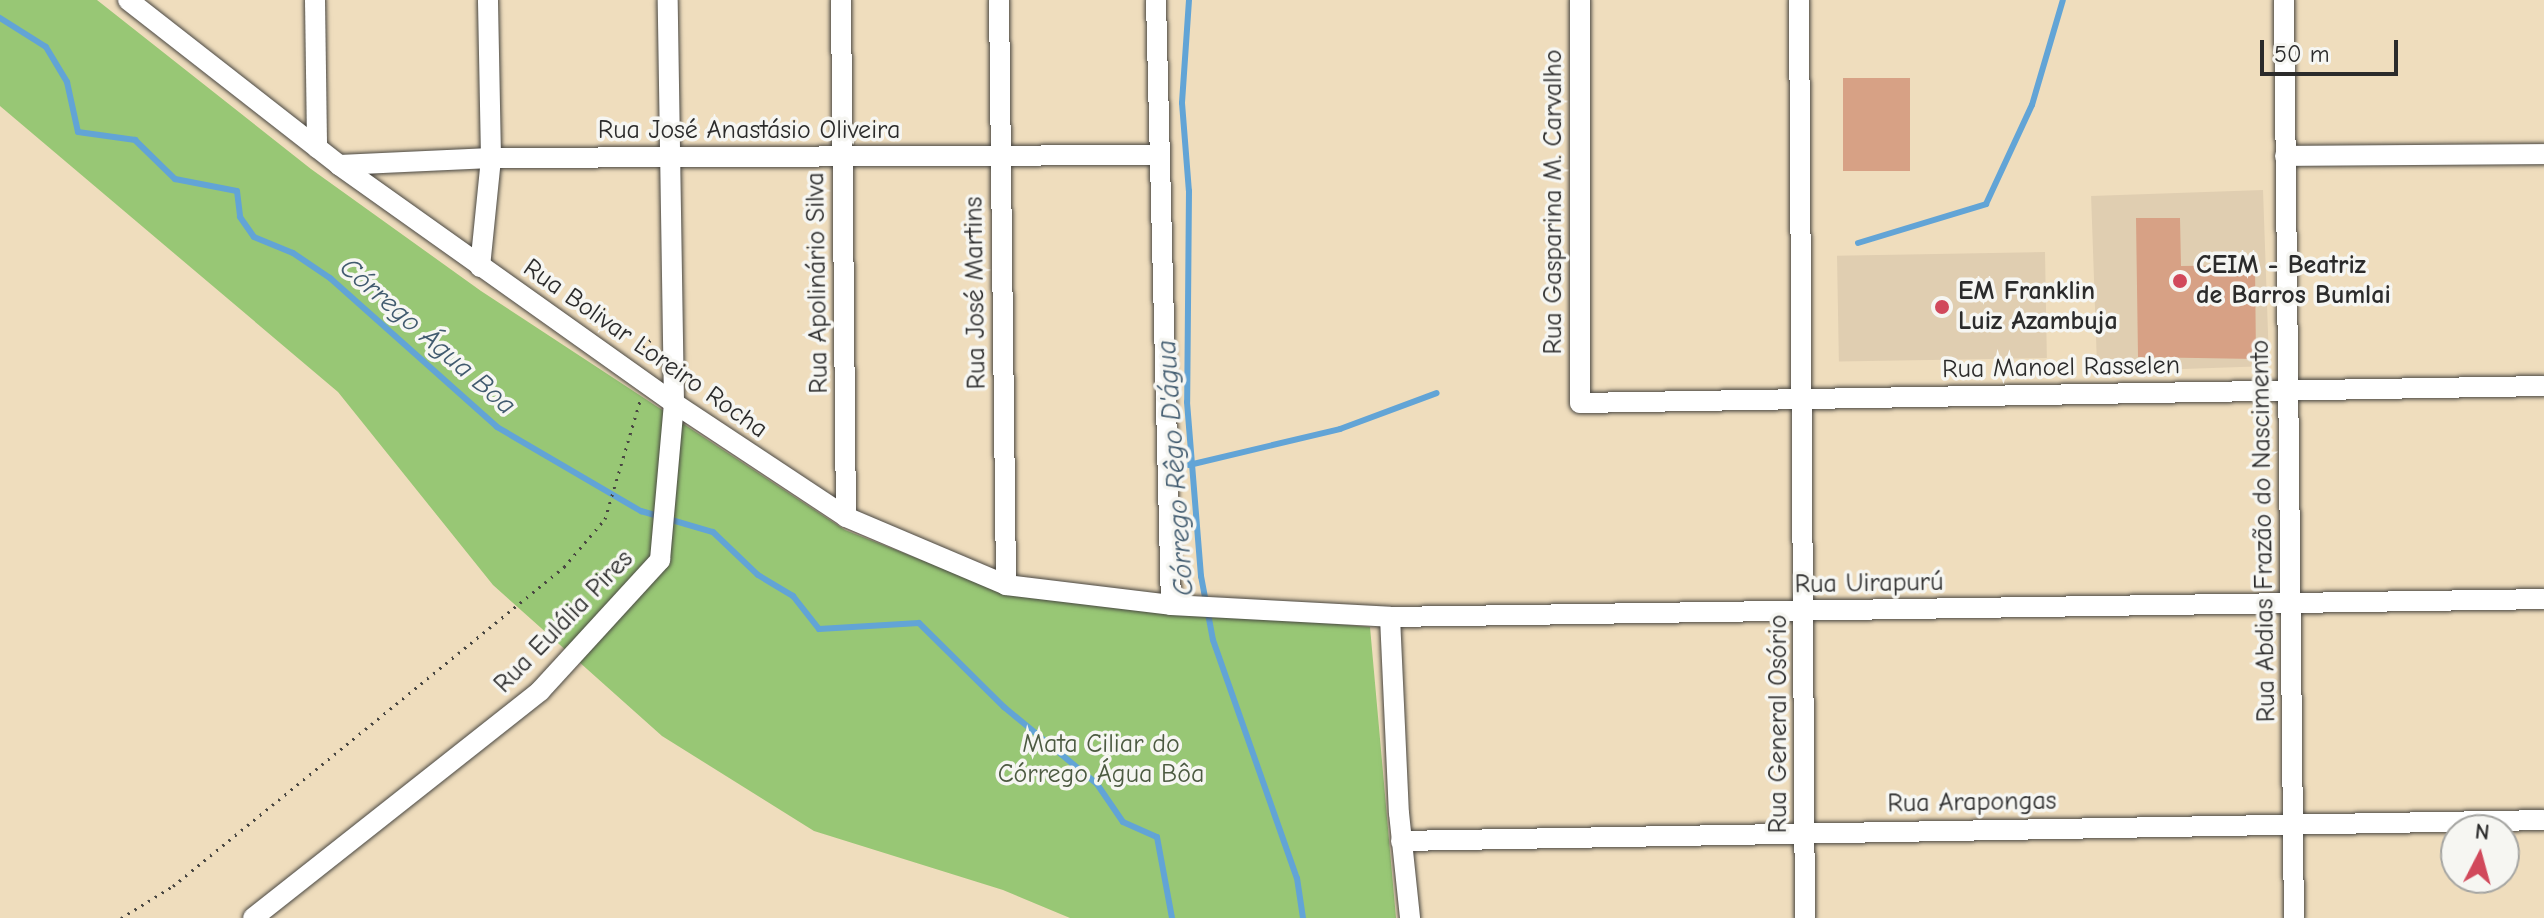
<!DOCTYPE html>
<meta charset="utf-8">
<style>
body{margin:0}
#map{position:relative;width:2544px;height:918px;overflow:hidden;background:#efddbd;font-family:"Comic Neue",sans-serif}
div>[style]{position:absolute}
.built>*{inset:0;background:#e0ceb1;transform-origin:0 0}
.green>*{inset:0;background:#98c775}
.stream>*{height:6px;margin:-3px;padding:0 3px;transform-origin:3px;border-radius:3px;background:#62a4d6}
.building>*{inset:0;background:#d7a185;transform-origin:0 0}
.path>*{height:3px;margin-top:-1.5px;transform-origin:0;background:repeating-linear-gradient(90deg,#484641 0 2px,transparent 0 8px)}
.roads{filter:drop-shadow(0 0 2px #484641) drop-shadow(0 0 2px #484641)}
.minor>*{height:20px;margin:-10px;padding:0 10px;transform-origin:10px;border-radius:10px;background:#fff}
.dots>*{width:22px;height:22px;translate:-50% -50%;box-sizing:border-box;border:4px solid #f6f6f2;border-radius:50%}
span{translate:-50% -50%;white-space:nowrap;text-align:center;line-height:1.15;-webkit-text-stroke:7px #f6f6f2;paint-order:stroke}
.street-label{font-size:26px;color:#2b2b2b}
.poi-label{font-size:26px;color:#2b2b2b;font-weight:700}
.left{translate:0 -50%;text-align:left}
.park-label{font-size:26px;color:#4c5a41}
.water-label{font-size:28px;color:#415b6f;font-style:italic}
.north{position:absolute;left:2440px;top:814px;width:80px;height:80px;box-sizing:border-box;background:#f6f6f2;border:2px solid #a5a5a2;border-radius:50%;rotate:6deg;font-size:22px;font-weight:700;line-height:32px;text-align:center;color:#2b2b2b}
.north::after{content:'';display:block;margin:auto;width:28px;height:36px;background:#d1495b;clip-path:polygon(50% 0,100% 100%,50% 72%,0 100%)}
.scale{position:absolute;left:2260px;top:40px;width:138px;height:36px;box-sizing:border-box;border:4px solid #2b2b2b;border-top:0;padding-left:10px;font-size:24px;line-height:28px;white-space:nowrap;color:#2b2b2b;-webkit-text-stroke:6px #f6f6f2;paint-order:stroke}
</style>
<div id="map">
<div class="built">
<i style="left:2263px;top:190px;width:176px;height:172px;rotate:88deg"></i>
<i style="left:2045px;top:252px;width:106px;height:208px;rotate:89deg"></i>
</div>
<div class="green">
<i style="clip-path:polygon(0 0,97px 0,311px 169px,481px 291px,845px 530px,1008px 594px,1370px 627px,1396px 918px,1070px 918px,1003px 890px,814px 831px,662px 736px,493px 585px,338px 392px,0 106px)"></i>
</div>
<div class="stream">
<i style="left:1189px;top:0;width:103px;rotate:93.9deg"></i>
<i style="left:1182px;top:103px;width:88px;rotate:85.5deg"></i>
<i style="left:1189px;top:191px;width:211px;rotate:90.5deg"></i>
<i style="left:1187px;top:402px;width:175px;rotate:85.4deg"></i>
<i style="left:1201px;top:576px;width:65px;rotate:79.4deg"></i>
<i style="left:1213px;top:640px;width:252px;rotate:70.6deg"></i>
<i style="left:1297px;top:878px;width:40px;rotate:81.5deg"></i>
<i style="left:0;top:18px;width:54px;rotate:32.2deg"></i>
<i style="left:46px;top:47px;width:41px;rotate:59deg"></i>
<i style="left:67px;top:82px;width:51px;rotate:77.6deg"></i>
<i style="left:78px;top:132px;width:58px;rotate:8deg"></i>
<i style="left:135px;top:140px;width:56px;rotate:44.3deg"></i>
<i style="left:175px;top:179px;width:63px;rotate:11deg"></i>
<i style="left:237px;top:191px;width:26px;rotate:83deg"></i>
<i style="left:240px;top:217px;width:24px;rotate:55deg"></i>
<i style="left:254px;top:237px;width:42px;rotate:22.3deg"></i>
<i style="left:293px;top:253px;width:45px;rotate:34deg"></i>
<i style="left:330px;top:278px;width:224px;rotate:41.7deg"></i>
<i style="left:497px;top:427px;width:167px;rotate:30.3deg"></i>
<i style="left:641px;top:511px;width:75px;rotate:16.3deg"></i>
<i style="left:713px;top:532px;width:62px;rotate:43.7deg"></i>
<i style="left:758px;top:575px;width:41px;rotate:31deg"></i>
<i style="left:793px;top:596px;width:42px;rotate:51.8deg"></i>
<i style="left:819px;top:629px;width:100px;rotate:-3.4deg"></i>
<i style="left:919px;top:623px;width:120px;rotate:44.7deg"></i>
<i style="left:1004px;top:707px;width:121px;rotate:39.6deg"></i>
<i style="left:1097px;top:784px;width:46px;rotate:55.6deg"></i>
<i style="left:1123px;top:822px;width:37px;rotate:24deg"></i>
<i style="left:1157px;top:837px;width:82px;rotate:79.5deg"></i>
<i style="left:1858px;top:243px;width:134px;rotate:-16.9deg"></i>
<i style="left:1986px;top:204px;width:109px;rotate:-65.1deg"></i>
<i style="left:2032px;top:105px;width:109px;rotate:-73.6deg"></i>
<i style="left:1189px;top:465px;width:155px;rotate:-13.4deg"></i>
<i style="left:1340px;top:429px;width:103px;rotate:-20.4deg"></i>
</div>
<div class="building">
<i style="left:1843px;top:78px;width:67px;height:93px"></i>
<i style="clip-path:polygon(2136px 218px,2180px 218px,2181px 266px,2255px 265px,2256px 359px,2138px 357px)"></i>
</div>
<div class="path">
<i style="left:637px;top:352px;width:21px;rotate:-41deg"></i>
<i style="left:121px;top:918px;width:61px;rotate:-31.6deg"></i>
<i style="left:173px;top:886px;width:505px;rotate:-39.21deg"></i>
<i style="left:564px;top:567px;width:63px;rotate:-49.5deg"></i>
<i style="left:605px;top:519px;width:123px;rotate:-73.5deg"></i>
</div>
<div class="roads">
<div class="minor">
<i style="left:128px;top:0;width:268px;rotate:38deg"></i>
<i style="left:339px;top:165px;width:411px;rotate:35.4deg"></i>
<i style="left:674px;top:403px;width:206px;rotate:33.5deg"></i>
<i style="left:846px;top:517px;width:174px;rotate:23deg"></i>
<i style="left:1006px;top:585px;width:166px;rotate:6.9deg"></i>
<i style="left:1171px;top:605px;width:219px;rotate:3.1deg"></i>
<i style="left:1390px;top:617px;width:1154px;rotate:-0.89deg"></i>
<i style="left:315px;top:0;width:148px;rotate:89.2deg"></i>
<i style="left:841px;top:0;width:517px;rotate:89.45deg"></i>
<i style="left:999px;top:0;width:585px;rotate:89.31deg"></i>
<i style="left:1156px;top:0;width:605px;rotate:88.58deg"></i>
<i style="left:1580px;top:0;width:403px;rotate:90deg"></i>
<i style="left:1580px;top:403px;width:964px;rotate:-1.01deg"></i>
<i style="left:1799px;top:0;width:918px;rotate:89.63deg"></i>
<i style="left:2284px;top:0;width:918px;rotate:89.38deg"></i>
<i style="left:2285px;top:156px;width:259px;rotate:-0.4deg"></i>
<i style="left:339px;top:165px;width:152px;rotate:-2.6deg"></i>
<i style="left:491px;top:158px;width:668px;rotate:-0.26deg"></i>
<i style="left:480px;top:267px;width:110px;rotate:-84.2deg"></i>
<i style="left:491px;top:158px;width:158px;rotate:-91.1deg"></i>
<i style="left:1390px;top:617px;width:196px;rotate:87.4deg"></i>
<i style="left:1399px;top:813px;width:106px;rotate:84deg"></i>
<i style="left:1401px;top:841px;width:1143px;rotate:-1.05deg"></i>
<i style="left:253px;top:918px;width:366px;rotate:-38.3deg"></i>
<i style="left:540px;top:691px;width:178px;rotate:-47.5deg"></i>
<i style="left:660px;top:560px;width:158px;rotate:-84.9deg"></i>
<i style="left:674px;top:403px;width:403px;rotate:-90.9deg"></i>
</div>
</div>
<div class="dots">
<i style="left:2180px;top:281px;background:#d1495b"></i>
<i style="left:1942px;top:307px;background:#d1495b"></i>
</div>
<div class="street-label">
<span style="left:749px;top:131px">Rua José Anastásio Oliveira</span>
<span style="left:1554px;top:202px;rotate:-90deg">Rua Gasparina M. Carvalho</span>
<span style="left:818px;top:283px;rotate:-91deg">Rua Apolinário Silva</span>
<span style="left:976px;top:293px;rotate:-91deg">Rua José Martins</span>
<span style="left:645px;top:349px;rotate:35deg">Rua Bolivar Loreiro Rocha</span>
<span style="left:2061px;top:368px;rotate:-1deg">Rua Manoel Rasselen</span>
<span style="left:2264px;top:531px;rotate:-91deg">Rua Abdias Frazão do Nascimento</span>
<span style="left:1869px;top:584px;rotate:-1deg">Rua Uirapurú</span>
<span style="left:564px;top:622px;rotate:-46deg">Rua Eulália Pires</span>
<span style="left:1779px;top:724px;rotate:-90deg">Rua General Osório</span>
<span style="left:1972px;top:803px;rotate:-1deg">Rua Arapongas</span>
</div>
<div class="poi-label">
<span class="left" style="left:2196px;top:281px">CEIM - Beatriz<br>de Barros Bumlai</span>
<span class="left" style="left:1958px;top:307px">EM Franklin<br>Luiz Azambuja</span>
</div>
<div class="park-label">
<span style="left:1101px;top:760px">Mata Ciliar do<br>Córrego Água Bôa</span>
</div>
<div class="water-label">
<span style="left:428px;top:336px;rotate:41deg">Córrego Água Boa</span>
<span style="left:1175px;top:468px;rotate:-94deg">Córrego Rêgo D'água</span>
</div>
<div class="north">N</div>
<div class="scale">50 m</div>
</div>
